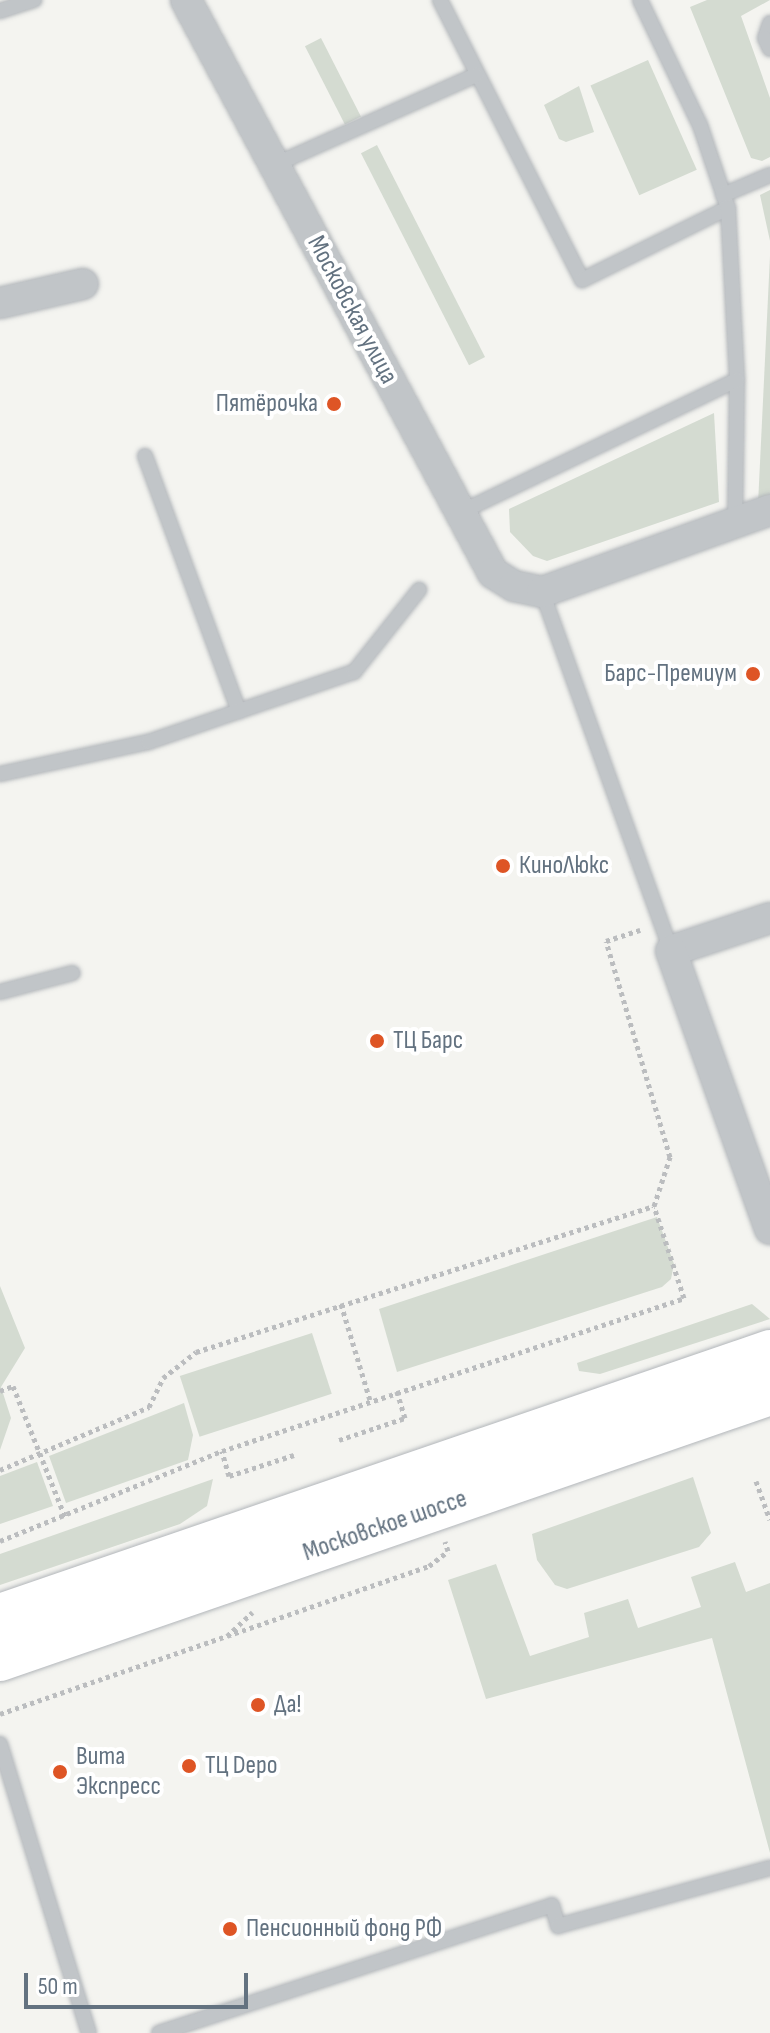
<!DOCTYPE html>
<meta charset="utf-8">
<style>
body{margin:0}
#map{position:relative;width:770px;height:2033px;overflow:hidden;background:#f4f4f0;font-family:"Sofia Sans Condensed",sans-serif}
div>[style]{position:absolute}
.green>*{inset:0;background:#d4dbd1;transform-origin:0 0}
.path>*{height:5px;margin-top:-2.5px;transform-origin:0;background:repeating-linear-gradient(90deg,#bbbdbf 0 4px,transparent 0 8px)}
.roads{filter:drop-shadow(0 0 2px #b2b6ba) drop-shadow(0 0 2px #b2b6ba)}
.service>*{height:14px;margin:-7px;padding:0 7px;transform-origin:7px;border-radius:7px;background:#c1c5c8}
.minor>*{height:30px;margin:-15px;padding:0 15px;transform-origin:15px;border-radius:15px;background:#c1c5c8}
.primary>*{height:44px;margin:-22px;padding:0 22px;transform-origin:22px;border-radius:22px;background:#fff}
.dots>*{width:22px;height:22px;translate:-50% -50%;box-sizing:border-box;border:4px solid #fff;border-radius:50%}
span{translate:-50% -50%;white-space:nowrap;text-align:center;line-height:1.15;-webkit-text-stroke:8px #fff;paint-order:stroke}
.street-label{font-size:26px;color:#637280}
.poi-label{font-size:26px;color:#637280}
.right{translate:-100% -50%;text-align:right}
.left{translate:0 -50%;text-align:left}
.scale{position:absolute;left:24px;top:1973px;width:224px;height:36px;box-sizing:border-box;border:4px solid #637280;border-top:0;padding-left:10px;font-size:24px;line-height:28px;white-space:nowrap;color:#637280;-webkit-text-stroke:6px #fff;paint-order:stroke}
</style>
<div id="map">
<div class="green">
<i style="clip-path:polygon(707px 0,770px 0,741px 16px,770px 98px,770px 157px,762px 161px,751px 158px,690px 7px)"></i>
<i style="left:321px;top:38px;width:88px;height:18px;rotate:63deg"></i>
<i style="left:648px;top:60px;width:120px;height:63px;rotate:66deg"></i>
<i style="clip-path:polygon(579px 86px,594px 132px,566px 142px,559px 139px,544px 105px)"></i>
<i style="left:377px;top:145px;width:238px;height:18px;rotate:63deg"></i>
<i style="clip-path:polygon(770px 190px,770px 241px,760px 195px)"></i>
<i style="clip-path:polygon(770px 256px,770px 499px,758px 504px)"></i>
<i style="clip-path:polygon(714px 413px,719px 502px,547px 561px,533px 556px,510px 532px,509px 509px)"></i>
<i style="clip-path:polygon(657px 1217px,674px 1264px,671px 1279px,662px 1287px,397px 1372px,379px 1309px)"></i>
<i style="clip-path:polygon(0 1286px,25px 1348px,1px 1387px,11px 1418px,0 1450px)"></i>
<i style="clip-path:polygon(752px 1304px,770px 1319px,600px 1374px,579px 1371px,577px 1363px)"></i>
<i style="left:312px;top:1333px;width:64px;height:139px;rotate:72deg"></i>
<i style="clip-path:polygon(184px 1403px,193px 1435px,188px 1460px,66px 1503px,49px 1456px)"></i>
<i style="clip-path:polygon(37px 1462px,53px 1506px,0 1524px,0 1476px)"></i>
<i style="clip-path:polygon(693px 1477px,711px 1533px,699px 1547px,567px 1589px,555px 1585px,537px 1560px,532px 1534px)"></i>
<i style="clip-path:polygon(213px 1479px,207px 1506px,180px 1524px,0 1585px,0 1554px)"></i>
<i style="clip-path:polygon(735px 1562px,746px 1592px,770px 1583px,770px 1853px,712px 1638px,486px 1699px,448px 1580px,496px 1564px,530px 1656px,589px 1637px,584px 1613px,628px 1599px,638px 1628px,701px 1607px,691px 1577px)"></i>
</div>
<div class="path">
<i style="left:341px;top:1304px;width:100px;rotate:73.2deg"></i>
<i style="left:0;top:1391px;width:14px;rotate:-21deg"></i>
<i style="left:13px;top:1386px;width:141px;rotate:68.3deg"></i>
<i style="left:339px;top:1440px;width:70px;rotate:-18.4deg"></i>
<i style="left:405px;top:1418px;width:28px;rotate:-107deg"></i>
<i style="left:294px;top:1455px;width:68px;rotate:162.1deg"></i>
<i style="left:229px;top:1476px;width:26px;rotate:-106deg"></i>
<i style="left:222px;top:1451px;width:487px;rotate:-18.3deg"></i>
<i style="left:684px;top:1298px;width:97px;rotate:-108.1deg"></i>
<i style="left:654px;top:1206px;width:52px;rotate:-71.9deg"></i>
<i style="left:670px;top:1157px;width:225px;rotate:-106.5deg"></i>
<i style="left:606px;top:941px;width:36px;rotate:-18deg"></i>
<i style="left:0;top:1470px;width:162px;rotate:-22.9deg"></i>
<i style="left:149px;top:1407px;width:32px;rotate:-64deg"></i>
<i style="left:163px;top:1378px;width:42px;rotate:-38.2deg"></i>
<i style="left:196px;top:1352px;width:481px;rotate:-17.7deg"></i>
<i style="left:756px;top:1481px;width:41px;rotate:70.3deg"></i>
<i style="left:0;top:1541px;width:240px;rotate:-22.1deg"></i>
<i style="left:227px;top:1636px;width:214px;rotate:-19.1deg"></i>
<i style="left:429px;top:1566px;width:24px;rotate:-38deg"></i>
<i style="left:448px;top:1551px;width:10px;rotate:-107deg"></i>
<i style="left:0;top:1714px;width:240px;rotate:-19deg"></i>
<i style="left:227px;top:1636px;width:35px;rotate:-43deg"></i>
</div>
<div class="roads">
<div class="service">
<i style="left:440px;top:0;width:314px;rotate:63.1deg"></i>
<i style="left:582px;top:280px;width:163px;rotate:-26.3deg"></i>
<i style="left:640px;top:0;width:139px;rotate:64.4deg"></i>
<i style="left:700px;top:125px;width:88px;rotate:71.4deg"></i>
<i style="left:728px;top:208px;width:172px;rotate:87deg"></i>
<i style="left:737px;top:380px;width:142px;rotate:90.8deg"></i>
<i style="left:0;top:11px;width:36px;rotate:-18deg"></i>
<i style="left:770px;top:23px;width:16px;rotate:108deg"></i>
<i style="left:765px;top:38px;width:12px;rotate:66deg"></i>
<i style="left:274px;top:165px;width:221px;rotate:-24deg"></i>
<i style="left:723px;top:195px;width:51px;rotate:-23.1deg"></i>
<i style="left:145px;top:456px;width:272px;rotate:69.8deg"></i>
<i style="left:461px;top:512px;width:306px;rotate:-25.6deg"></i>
<i style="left:542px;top:592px;width:381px;rotate:70.2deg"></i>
<i style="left:0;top:774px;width:151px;rotate:-12.2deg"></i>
<i style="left:148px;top:742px;width:218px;rotate:-18.8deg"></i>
<i style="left:354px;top:672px;width:105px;rotate:-51.6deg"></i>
<i style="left:0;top:992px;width:75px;rotate:-14.6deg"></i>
<i style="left:0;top:1744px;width:302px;rotate:72.9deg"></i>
<i style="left:159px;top:2033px;width:413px;rotate:-18deg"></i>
<i style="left:552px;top:1905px;width:22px;rotate:74deg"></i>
<i style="left:558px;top:1926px;width:220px;rotate:-15.3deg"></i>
</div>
<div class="minor">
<i style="left:186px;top:0;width:650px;rotate:61.82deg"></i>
<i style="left:493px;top:573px;width:25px;rotate:32deg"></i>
<i style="left:514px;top:586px;width:29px;rotate:12deg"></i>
<i style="left:542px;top:592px;width:242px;rotate:-19.8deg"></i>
<i style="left:0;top:303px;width:85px;rotate:-12.9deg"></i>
<i style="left:770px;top:918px;width:104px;rotate:161.6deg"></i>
<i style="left:671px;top:951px;width:295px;rotate:70.4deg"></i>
</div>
<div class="primary">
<i style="left:0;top:1616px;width:814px;rotate:-18.92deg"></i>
<i style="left:0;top:1659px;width:815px;rotate:-19.06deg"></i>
</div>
</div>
<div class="dots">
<i style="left:334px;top:404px;background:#de5525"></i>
<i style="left:753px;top:674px;background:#de5525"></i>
<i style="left:503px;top:866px;background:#de5525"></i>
<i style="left:377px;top:1041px;background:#de5525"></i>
<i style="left:258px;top:1705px;background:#de5525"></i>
<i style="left:189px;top:1766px;background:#de5525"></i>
<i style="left:60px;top:1772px;background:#de5525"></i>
<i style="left:230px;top:1929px;background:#de5525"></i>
</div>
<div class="street-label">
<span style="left:352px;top:310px;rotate:62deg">Московская улица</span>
<span style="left:385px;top:1526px;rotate:-19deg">Московское шоссе</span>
</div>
<div class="poi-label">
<span class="right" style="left:318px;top:404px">Пятёрочка</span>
<span class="right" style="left:737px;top:674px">Барс-Премиум</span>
<span class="left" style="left:519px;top:866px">КиноЛюкс</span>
<span class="left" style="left:393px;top:1041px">ТЦ Барс</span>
<span class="left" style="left:274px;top:1705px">Да!</span>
<span class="left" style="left:76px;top:1772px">Вита<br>Экспресс</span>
<span class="left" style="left:205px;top:1766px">ТЦ Depo</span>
<span class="left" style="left:246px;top:1929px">Пенсионный фонд РФ</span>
</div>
<div class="scale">50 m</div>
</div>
